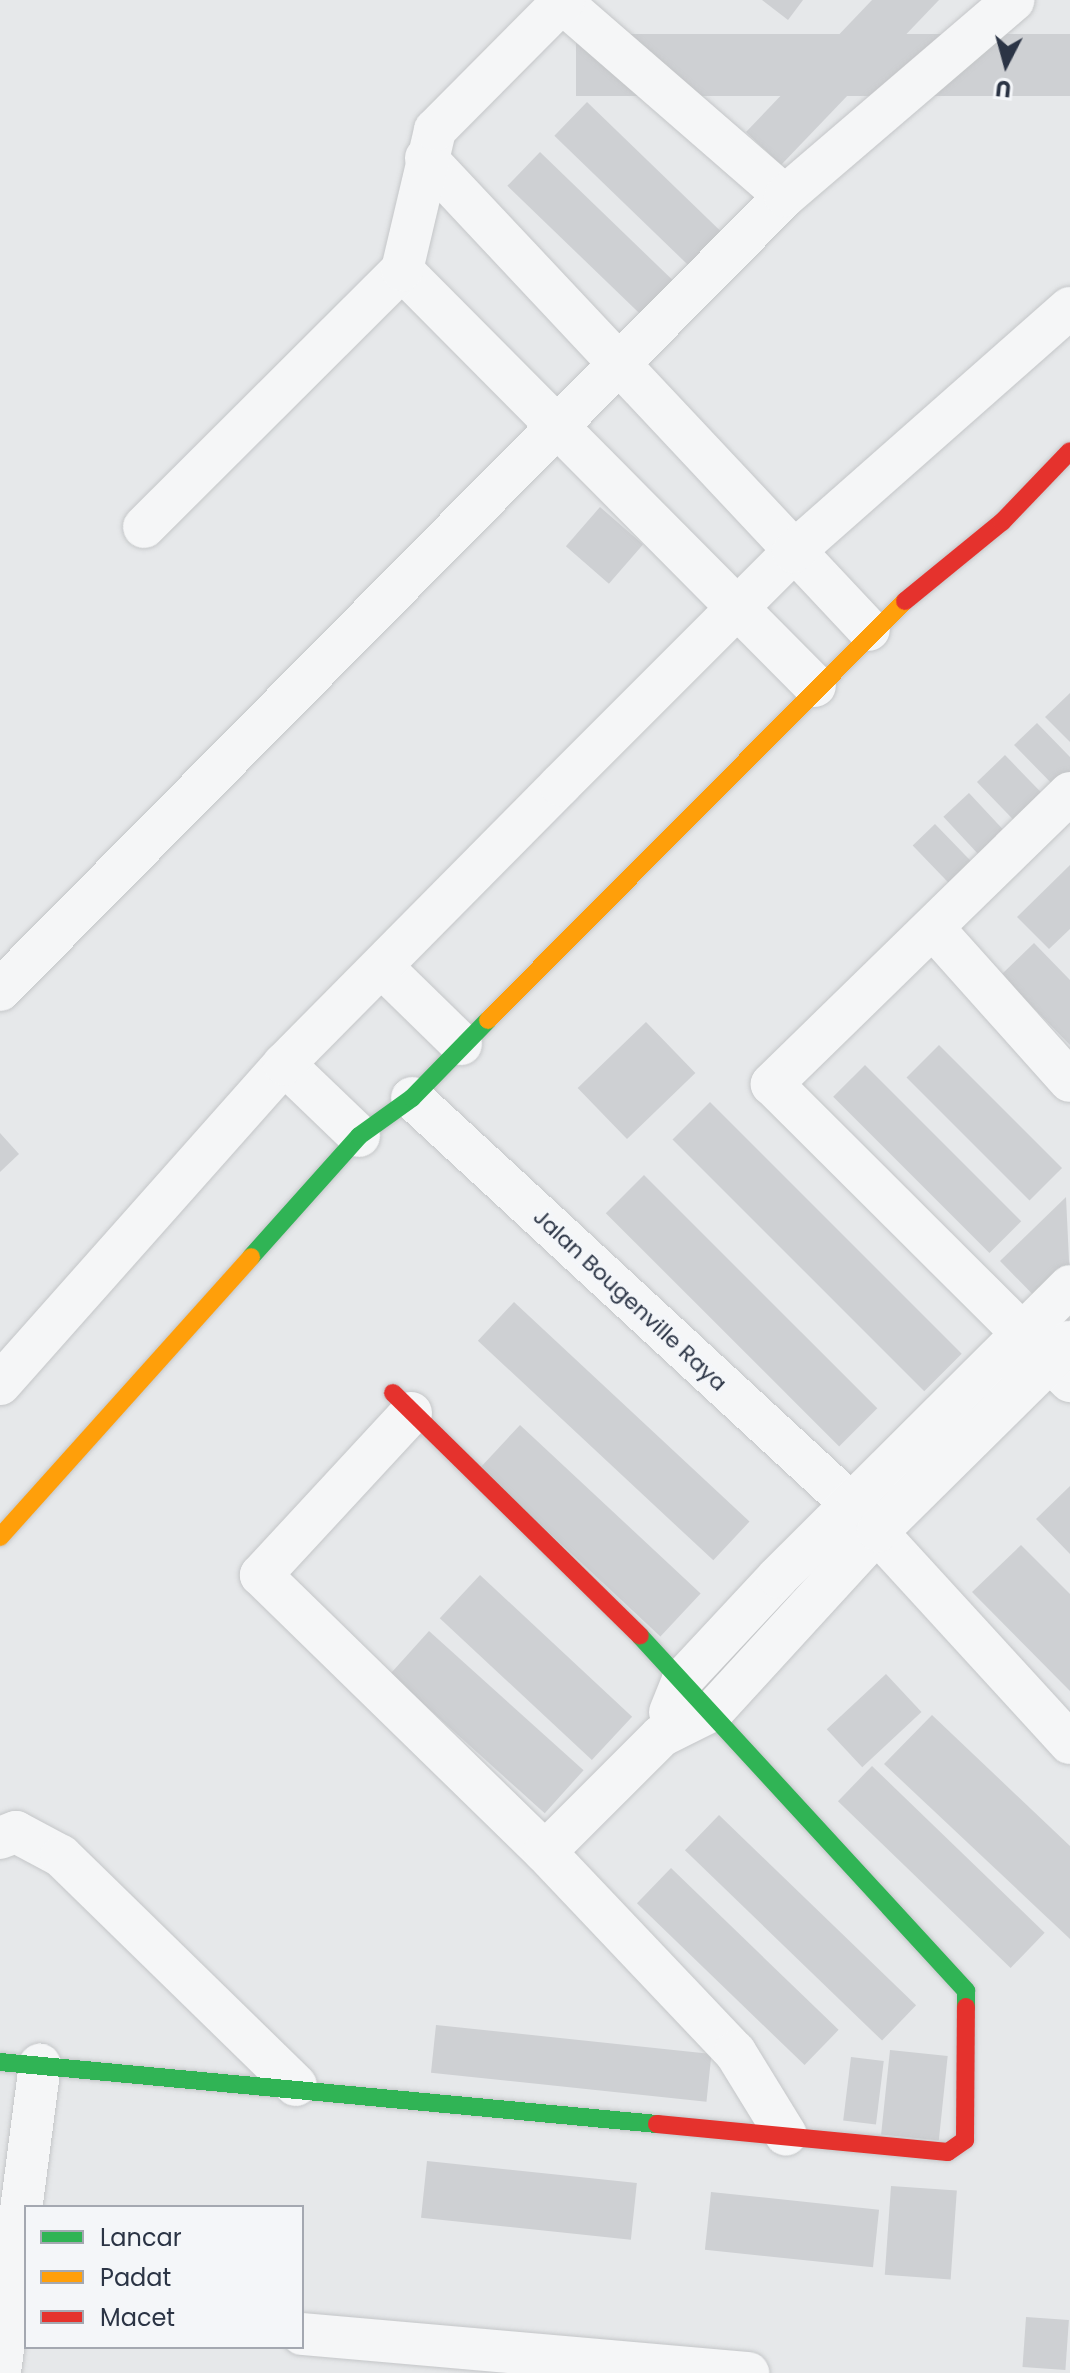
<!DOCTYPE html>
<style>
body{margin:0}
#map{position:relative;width:1070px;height:2373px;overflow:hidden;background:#e6e8ea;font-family:Poppins,sans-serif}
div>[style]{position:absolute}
.building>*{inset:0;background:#ced0d3;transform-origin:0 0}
.roads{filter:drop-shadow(0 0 2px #c4c6c8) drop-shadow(0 0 2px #c4c6c8)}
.street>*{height:42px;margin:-21px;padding:0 21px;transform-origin:21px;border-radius:21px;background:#f5f6f7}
.fast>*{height:18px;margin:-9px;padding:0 9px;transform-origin:9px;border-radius:9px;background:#30b455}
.slow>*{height:18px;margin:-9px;padding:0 9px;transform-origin:9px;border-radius:9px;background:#ff9f0a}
.jam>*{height:18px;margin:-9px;padding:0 9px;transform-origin:9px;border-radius:9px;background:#e5322d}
span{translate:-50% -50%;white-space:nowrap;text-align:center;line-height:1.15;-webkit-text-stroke:8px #f4f6f9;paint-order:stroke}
.street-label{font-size:22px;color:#2b3445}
.legend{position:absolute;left:24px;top:2205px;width:280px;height:144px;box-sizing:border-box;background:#f4f6f9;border:2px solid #a4a8b1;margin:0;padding:10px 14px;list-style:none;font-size:24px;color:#2b3445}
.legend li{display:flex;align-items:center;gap:16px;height:40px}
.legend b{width:40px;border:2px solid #a4a8b1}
.north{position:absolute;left:966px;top:24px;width:80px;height:80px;-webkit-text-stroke:6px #f4f6f9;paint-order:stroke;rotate:186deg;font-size:22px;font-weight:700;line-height:32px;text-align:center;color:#2b3445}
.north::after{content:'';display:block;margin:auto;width:28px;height:36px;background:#2b3445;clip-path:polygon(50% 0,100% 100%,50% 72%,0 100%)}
</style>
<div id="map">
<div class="building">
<i style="clip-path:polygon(762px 0,803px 0,788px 20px)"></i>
<i style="clip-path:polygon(872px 0,939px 0,781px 165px,746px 132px)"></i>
<i style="left:1070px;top:34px;width:62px;height:494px;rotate:90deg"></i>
<i style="left:587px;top:102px;width:187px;height:47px;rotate:44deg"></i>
<i style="left:540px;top:152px;width:185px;height:47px;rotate:44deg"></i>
<i style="left:600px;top:507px;width:57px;height:52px;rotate:41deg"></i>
<i style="clip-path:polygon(1070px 693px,1070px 742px,1045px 717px)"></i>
<i style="clip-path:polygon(1037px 723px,1070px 757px,1070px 783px,1060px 792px,1014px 745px)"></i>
<i style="left:1005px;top:755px;width:57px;height:39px;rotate:46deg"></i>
<i style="left:969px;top:793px;width:54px;height:35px;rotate:47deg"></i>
<i style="left:935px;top:824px;width:62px;height:31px;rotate:46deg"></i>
<i style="clip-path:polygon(1070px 865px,1070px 929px,1049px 949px,1017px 917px)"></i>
<i style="clip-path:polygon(1034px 943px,1070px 980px,1070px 1045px,1001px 975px)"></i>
<i style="left:646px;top:1022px;width:71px;height:95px;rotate:46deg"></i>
<i style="left:939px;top:1045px;width:174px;height:46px;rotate:45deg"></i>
<i style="left:865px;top:1065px;width:221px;height:45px;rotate:45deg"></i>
<i style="left:710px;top:1102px;width:356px;height:53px;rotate:45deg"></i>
<i style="clip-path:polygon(0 1133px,19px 1154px,0 1172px)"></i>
<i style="left:644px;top:1175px;width:330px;height:54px;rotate:45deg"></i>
<i style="clip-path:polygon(1066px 1197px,1070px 1281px,1044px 1306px,1000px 1261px)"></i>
<i style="left:514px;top:1302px;width:322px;height:53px;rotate:43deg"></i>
<i style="left:520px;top:1425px;width:247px;height:59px;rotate:43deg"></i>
<i style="clip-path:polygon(1070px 1486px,1070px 1554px,1036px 1519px)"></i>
<i style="clip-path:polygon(1021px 1545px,1070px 1594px,1070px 1691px,972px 1592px)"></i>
<i style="left:480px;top:1575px;width:208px;height:59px;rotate:43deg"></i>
<i style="left:429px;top:1631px;width:208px;height:58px;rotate:42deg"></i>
<i style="left:886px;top:1674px;width:52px;height:81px;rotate:47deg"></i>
<i style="clip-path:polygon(932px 1715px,1070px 1846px,1070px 1939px,884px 1764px)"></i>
<i style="left:872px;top:1766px;width:240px;height:49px;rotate:44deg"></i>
<i style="left:719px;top:1815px;width:274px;height:49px;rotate:44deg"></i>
<i style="left:671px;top:1868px;width:233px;height:49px;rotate:44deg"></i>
<i style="left:436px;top:2025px;width:277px;height:48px;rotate:6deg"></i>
<i style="left:890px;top:2050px;width:58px;height:85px;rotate:6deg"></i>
<i style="left:851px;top:2057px;width:33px;height:64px;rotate:7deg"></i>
<i style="left:427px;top:2161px;width:211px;height:57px;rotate:6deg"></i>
<i style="left:891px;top:2186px;width:66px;height:89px;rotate:4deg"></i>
<i style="left:711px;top:2192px;width:169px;height:58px;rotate:6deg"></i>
<i style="left:1026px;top:2317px;width:43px;height:50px;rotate:4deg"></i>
</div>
<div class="roads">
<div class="street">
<i style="left:565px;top:5px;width:291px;rotate:41deg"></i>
<i style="left:426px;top:158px;width:647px;rotate:46.82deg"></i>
<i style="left:402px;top:270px;width:586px;rotate:45.21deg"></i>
<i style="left:144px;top:527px;width:364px;rotate:-44.9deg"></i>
<i style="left:402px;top:270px;width:144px;rotate:-76.7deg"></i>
<i style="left:435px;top:130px;width:183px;rotate:-45.2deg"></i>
<i style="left:1070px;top:793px;width:417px;rotate:135.7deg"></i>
<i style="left:772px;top:1084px;width:421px;rotate:44.9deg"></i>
<i style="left:933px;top:928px;width:205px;rotate:48.2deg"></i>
<i style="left:383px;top:968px;width:109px;rotate:44.3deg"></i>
<i style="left:0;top:990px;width:1117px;rotate:-45.33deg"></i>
<i style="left:785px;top:196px;width:301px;rotate:-40.6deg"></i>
<i style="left:284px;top:1064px;width:104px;rotate:43.8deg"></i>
<i style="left:412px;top:1098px;width:595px;rotate:42.75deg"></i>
<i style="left:849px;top:1502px;width:327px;rotate:47.5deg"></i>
<i style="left:0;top:1384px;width:428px;rotate:-48.4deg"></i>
<i style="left:284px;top:1064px;width:392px;rotate:-45.3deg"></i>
<i style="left:560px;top:785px;width:330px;rotate:-45deg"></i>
<i style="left:793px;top:552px;width:369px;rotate:-41.4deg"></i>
<i style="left:411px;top:1413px;width:221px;rotate:132.8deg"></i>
<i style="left:261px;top:1575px;width:397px;rotate:44.3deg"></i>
<i style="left:545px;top:1852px;width:276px;rotate:46.5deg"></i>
<i style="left:735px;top:2052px;width:97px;rotate:58.4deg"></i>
<i style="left:670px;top:1712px;width:35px;rotate:-68deg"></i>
<i style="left:683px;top:1679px;width:139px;rotate:-47deg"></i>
<i style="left:778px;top:1577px;width:412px;rotate:-44.9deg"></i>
<i style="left:0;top:1838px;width:17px;rotate:-21deg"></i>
<i style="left:16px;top:1832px;width:51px;rotate:28.1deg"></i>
<i style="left:61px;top:1856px;width:328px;rotate:44.3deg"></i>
<i style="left:545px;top:1852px;width:164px;rotate:-45deg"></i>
<i style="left:661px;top:1736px;width:60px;rotate:-26.6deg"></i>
<i style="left:715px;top:1709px;width:241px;rotate:-47.5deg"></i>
<i style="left:878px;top:1531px;width:269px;rotate:-44.7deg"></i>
<i style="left:302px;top:2334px;width:448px;rotate:5deg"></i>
<i style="left:0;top:2372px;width:310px;rotate:-82.6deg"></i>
</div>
<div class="fast">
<i style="left:251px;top:1257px;width:162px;rotate:-48.2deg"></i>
<i style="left:359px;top:1136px;width:65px;rotate:-35.6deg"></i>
<i style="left:412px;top:1098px;width:109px;rotate:-45.7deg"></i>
<i style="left:640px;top:1636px;width:482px;rotate:47.4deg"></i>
<i style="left:966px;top:1991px;width:16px;rotate:90deg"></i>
<i style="left:0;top:2062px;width:660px;rotate:5.39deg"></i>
</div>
<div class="slow">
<i style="left:488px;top:1020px;width:591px;rotate:-45.14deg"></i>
<i style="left:0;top:1537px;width:376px;rotate:-48.1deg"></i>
</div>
<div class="jam">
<i style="left:905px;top:601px;width:125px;rotate:-39.2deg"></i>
<i style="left:1002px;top:522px;width:98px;rotate:-46.2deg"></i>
<i style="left:393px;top:1393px;width:346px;rotate:44.5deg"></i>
<i style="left:657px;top:2124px;width:292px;rotate:5.5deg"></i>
<i style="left:948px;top:2152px;width:21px;rotate:-35deg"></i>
<i style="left:965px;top:2140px;width:133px;rotate:-89.6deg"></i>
</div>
</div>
<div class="street-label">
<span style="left:630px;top:1300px;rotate:43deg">Jalan Bougenville Raya</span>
</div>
<ul class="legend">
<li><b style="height:10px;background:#30b455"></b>Lancar</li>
<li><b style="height:10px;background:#ff9f0a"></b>Padat</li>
<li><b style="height:10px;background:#e5322d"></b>Macet</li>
</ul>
<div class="north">U</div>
</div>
